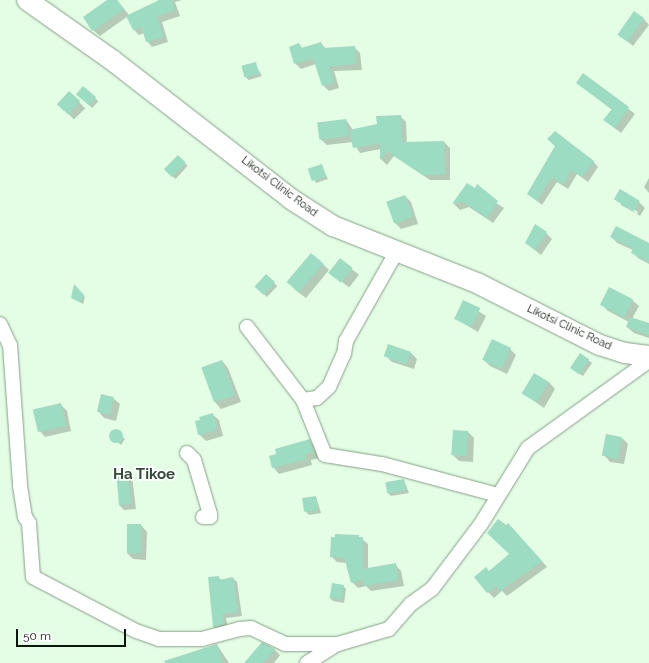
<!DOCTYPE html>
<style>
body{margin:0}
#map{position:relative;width:649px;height:663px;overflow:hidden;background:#e3fee5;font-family:Raleway,sans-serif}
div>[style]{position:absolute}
.shadow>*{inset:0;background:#0003;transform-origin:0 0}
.building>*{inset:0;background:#9cdcc3;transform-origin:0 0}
.round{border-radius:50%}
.roads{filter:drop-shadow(0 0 1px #869f88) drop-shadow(0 0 1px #869f88)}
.street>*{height:14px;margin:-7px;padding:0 7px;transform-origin:7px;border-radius:7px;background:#fff}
.secondary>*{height:20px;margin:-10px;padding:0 10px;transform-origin:10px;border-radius:10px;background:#fff}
span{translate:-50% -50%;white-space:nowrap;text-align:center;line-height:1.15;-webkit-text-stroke:3.5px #fff;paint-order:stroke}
.street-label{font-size:11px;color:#0d160e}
.district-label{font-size:15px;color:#344a37;font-weight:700}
.scale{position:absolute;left:16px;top:629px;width:110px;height:18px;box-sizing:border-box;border:2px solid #0d160e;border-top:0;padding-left:5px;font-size:12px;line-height:14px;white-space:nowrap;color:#0d160e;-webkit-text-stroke:3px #fff;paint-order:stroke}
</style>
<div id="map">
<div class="shadow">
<i style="clip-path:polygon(108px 0,117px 0,129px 15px,161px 0,182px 0,175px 2px,180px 16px,162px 22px,168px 42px,152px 47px,147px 41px,144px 33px,139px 35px,134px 30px,128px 16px,100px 36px,93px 30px)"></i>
<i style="clip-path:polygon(643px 18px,649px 25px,633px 46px,618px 34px)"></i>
<i style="clip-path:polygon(321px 43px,326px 49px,354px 47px,360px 53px,362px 70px,334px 71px,339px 88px,329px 91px,323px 85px,316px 64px,301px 69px,295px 63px,299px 44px,303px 49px)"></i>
<i style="clip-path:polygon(255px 64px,262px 76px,249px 80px,246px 78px)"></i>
<i style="clip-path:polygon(583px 74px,635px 114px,621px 133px,604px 120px,612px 110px,577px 83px)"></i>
<i style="left:83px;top:87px;width:21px;height:9px;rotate:43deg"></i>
<i style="left:69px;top:92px;width:23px;height:16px;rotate:45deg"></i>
<i style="clip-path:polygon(400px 116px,406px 122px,407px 143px,444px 142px,450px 148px,450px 180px,430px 180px,394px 156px,387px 165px,381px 159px,381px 149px,360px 153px,353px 142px,327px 145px,320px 139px,318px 123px,346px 120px,353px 130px,378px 125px)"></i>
<i style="clip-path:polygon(556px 146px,593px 161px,598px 167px,588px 182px,577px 174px,568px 189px,557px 182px,542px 205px,528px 194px)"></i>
<i style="left:178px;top:157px;width:13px;height:18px;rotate:42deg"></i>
<i style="clip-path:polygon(321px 165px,328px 179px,316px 183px,309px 169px)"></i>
<i style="clip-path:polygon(649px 178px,649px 193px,644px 187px)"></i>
<i style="clip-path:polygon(467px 184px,504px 208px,493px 223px,469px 207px,460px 210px,454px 204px)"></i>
<i style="clip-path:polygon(405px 196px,411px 202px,418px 224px,401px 229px,395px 223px)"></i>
<i style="clip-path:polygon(evenodd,616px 199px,639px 202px,645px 208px,640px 216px,616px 199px,621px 202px,638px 212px,637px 214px,621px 205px,621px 202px)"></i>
<i style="clip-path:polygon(546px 233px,552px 239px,541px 255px,526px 243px)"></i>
<i style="clip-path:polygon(612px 237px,649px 244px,649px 264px,638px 258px,632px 252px,633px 250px,617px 243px)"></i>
<i style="left:340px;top:260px;width:24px;height:16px;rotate:38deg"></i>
<i style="clip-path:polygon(322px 263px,329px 270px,306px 298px,294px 289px)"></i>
<i style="left:266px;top:275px;width:16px;height:15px;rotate:45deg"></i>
<i style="clip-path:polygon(75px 286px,85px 297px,83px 304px,72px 298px)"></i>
<i style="clip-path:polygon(632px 300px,639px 306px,632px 319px,649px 324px,649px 338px,634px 333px,627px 327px,629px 322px,608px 311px,602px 305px)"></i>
<i style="clip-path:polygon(464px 302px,486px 316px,478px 332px,456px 319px)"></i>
<i style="clip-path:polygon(389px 345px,411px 353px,417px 359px,414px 369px,392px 362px,385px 355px)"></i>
<i style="clip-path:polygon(510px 349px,516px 355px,507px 374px,490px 366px,484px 360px)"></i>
<i style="clip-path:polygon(580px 354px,592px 363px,583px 376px,574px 371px)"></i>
<i style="clip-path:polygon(222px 361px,228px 368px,241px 402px,221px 409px,215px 402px)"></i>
<i style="clip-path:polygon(549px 382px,555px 389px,544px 408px,524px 394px)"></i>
<i style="clip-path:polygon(113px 398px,120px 404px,116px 421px,104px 418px,98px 411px)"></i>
<i style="clip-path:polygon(61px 405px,67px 411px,71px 431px,45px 437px,39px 430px)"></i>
<i style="clip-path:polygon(212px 414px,219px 420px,223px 436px,206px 441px,199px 434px,201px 420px)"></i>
<i style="clip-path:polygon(115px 430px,125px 439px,121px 445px,111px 437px)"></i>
<i style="clip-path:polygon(454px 431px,468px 432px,474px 438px,473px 462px,459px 461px,453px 455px)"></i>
<i style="clip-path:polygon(622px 438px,628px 444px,624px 464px,610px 462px,604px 455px)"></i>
<i style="clip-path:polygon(309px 441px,316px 447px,320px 458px,311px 460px,312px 465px,279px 474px,273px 467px,278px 454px)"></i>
<i style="clip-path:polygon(127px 471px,132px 476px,136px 509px,124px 510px,119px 505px)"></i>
<i style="clip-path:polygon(404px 480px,409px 493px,391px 496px,388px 493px)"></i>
<i style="clip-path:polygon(316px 497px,321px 513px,309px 515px,306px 512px)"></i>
<i style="clip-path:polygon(141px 525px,147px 532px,146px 560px,133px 559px,127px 553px)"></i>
<i style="clip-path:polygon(514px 530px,547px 567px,507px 596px,502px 591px,494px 598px,488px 592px,489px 572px,511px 555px)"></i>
<i style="clip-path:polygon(358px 536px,368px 544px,368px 569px,395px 564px,401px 571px,404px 586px,371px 591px,366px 586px,358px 588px,352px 582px,346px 563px,337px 562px,331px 556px)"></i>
<i style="clip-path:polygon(218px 577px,222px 580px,233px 578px,237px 582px,242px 616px,226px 618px,228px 628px,218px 631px,214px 627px,209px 578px)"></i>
<i style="clip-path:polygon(343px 586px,346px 589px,344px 603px,333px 601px,330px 598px)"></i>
<i style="clip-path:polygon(217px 645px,229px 663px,169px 663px)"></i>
<i style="clip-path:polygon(274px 649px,280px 655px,274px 663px,248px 663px)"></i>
</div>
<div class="building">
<i style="clip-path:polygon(107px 0,117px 0,124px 9px,92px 31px,83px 17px)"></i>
<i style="clip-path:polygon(159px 0,172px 0,175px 10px,157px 16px,163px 37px,146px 42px,141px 26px,133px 30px,126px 16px)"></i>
<i style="left:634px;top:11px;width:12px;height:29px;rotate:35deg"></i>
<i style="clip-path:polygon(321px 42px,323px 48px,355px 46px,356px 64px,329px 66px,334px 82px,322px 86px,313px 58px,294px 64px,289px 47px,299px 43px,301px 48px)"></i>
<i style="left:256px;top:62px;width:12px;height:15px;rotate:76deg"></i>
<i style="clip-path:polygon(583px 73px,629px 107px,615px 128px,603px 120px,612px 109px,576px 83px)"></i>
<i style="left:83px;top:86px;width:17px;height:11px;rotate:40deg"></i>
<i style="left:69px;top:91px;width:15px;height:18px;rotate:42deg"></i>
<i style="clip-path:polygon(401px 115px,402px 142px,444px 141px,445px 174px,423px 175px,387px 151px,380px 160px,380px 143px,353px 148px,349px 130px,377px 124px,376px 116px)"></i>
<i style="left:346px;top:119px;width:17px;height:29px;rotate:83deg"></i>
<i style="clip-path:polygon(555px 131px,594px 161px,582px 177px,571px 170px,563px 184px,551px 177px,537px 201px,527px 194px,555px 146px,547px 139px)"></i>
<i style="left:178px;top:155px;width:11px;height:20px;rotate:45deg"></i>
<i style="left:322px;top:164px;width:13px;height:15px;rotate:72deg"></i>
<i style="clip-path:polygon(467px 183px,475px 188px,477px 184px,498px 201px,487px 218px,462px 201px,452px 204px)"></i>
<i style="left:620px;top:189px;width:23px;height:12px;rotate:31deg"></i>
<i style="left:405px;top:195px;width:23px;height:20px;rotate:70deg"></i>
<i style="clip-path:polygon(535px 224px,547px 232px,535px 250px,525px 243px)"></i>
<i style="clip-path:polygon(616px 226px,649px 243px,649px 262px,631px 253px,633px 248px,610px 237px)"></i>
<i style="left:311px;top:253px;width:16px;height:38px;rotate:40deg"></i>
<i style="left:340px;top:258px;width:16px;height:19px;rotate:38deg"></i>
<i style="left:266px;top:274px;width:12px;height:17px;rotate:42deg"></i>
<i style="clip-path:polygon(74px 284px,84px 295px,80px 302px,71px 298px)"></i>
<i style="left:609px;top:287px;width:27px;height:20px;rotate:27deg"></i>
<i style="left:463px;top:300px;width:19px;height:21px;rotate:25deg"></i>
<i style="clip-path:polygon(630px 317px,649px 323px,649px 335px,626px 327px)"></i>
<i style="left:492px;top:339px;width:21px;height:23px;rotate:25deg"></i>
<i style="left:388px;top:344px;width:24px;height:13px;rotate:19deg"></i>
<i style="left:580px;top:353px;width:11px;height:18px;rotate:34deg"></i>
<i style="left:222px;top:360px;width:37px;height:22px;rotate:70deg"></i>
<i style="left:534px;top:373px;width:17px;height:24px;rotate:31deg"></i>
<i style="left:101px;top:394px;width:13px;height:18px;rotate:13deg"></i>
<i style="left:61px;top:403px;width:23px;height:29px;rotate:77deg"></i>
<i style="clip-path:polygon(213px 413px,217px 430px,198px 435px,195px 421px,200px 420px,199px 417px)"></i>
<i class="round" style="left:109px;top:429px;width:14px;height:14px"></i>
<i style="left:453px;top:430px;width:15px;height:25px;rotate:4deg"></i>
<i style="left:606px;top:434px;width:16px;height:22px;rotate:11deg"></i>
<i style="clip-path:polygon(310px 439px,314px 452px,305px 454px,306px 459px,272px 468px,269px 456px,276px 454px,275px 449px)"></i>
<i style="left:128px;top:470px;width:34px;height:12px;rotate:85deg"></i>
<i style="left:404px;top:479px;width:11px;height:19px;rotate:80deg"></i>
<i style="left:316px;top:496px;width:14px;height:14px;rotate:82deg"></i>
<i style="clip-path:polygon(498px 519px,506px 525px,508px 523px,542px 561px,500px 591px,496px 586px,487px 593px,474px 577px,486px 567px,489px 571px,509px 554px,487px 533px)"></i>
<i style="left:127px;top:524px;width:14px;height:29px"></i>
<i style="clip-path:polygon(335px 534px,359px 535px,359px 537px,363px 537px,362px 569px,396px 563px,398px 580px,364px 586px,363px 579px,351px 583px,344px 557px,330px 557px,331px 537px,335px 537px)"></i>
<i style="clip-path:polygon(219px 576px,219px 580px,233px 577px,238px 612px,222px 614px,224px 624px,213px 627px,208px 577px)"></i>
<i style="left:332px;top:583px;width:12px;height:15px;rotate:9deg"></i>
<i style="clip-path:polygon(262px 642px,275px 649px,262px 663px,244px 663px)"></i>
<i style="clip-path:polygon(217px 644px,223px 663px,165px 663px,164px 661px)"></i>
</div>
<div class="roads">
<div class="street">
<i style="left:0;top:324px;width:23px;rotate:65deg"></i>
<i style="left:10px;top:345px;width:141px;rotate:85.9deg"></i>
<i style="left:20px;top:486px;width:31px;rotate:81deg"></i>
<i style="left:25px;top:517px;width:7px;rotate:56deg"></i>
<i style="left:29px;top:523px;width:54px;rotate:85.8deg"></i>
<i style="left:33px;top:577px;width:116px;rotate:27.7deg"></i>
<i style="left:136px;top:631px;width:24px;rotate:19deg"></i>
<i style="left:159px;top:639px;width:43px"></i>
<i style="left:202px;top:639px;width:38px;rotate:-15deg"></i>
<i style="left:239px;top:629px;width:12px;rotate:-5deg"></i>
<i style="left:251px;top:628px;width:38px;rotate:25deg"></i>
<i style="left:285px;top:644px;width:53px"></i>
<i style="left:247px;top:327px;width:92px;rotate:52.5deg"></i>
<i style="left:303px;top:400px;width:59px;rotate:68.2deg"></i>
<i style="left:325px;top:455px;width:58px;rotate:9deg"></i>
<i style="left:382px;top:464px;width:120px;rotate:15deg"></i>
<i style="left:303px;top:400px;width:14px;rotate:-8deg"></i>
<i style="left:317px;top:398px;width:16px;rotate:-43deg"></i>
<i style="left:329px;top:387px;width:36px;rotate:-66deg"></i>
<i style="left:344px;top:354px;width:13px;rotate:-81deg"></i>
<i style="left:346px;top:341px;width:103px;rotate:-60.5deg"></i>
<i style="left:187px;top:453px;width:10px;rotate:45deg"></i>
<i style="left:194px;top:460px;width:56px;rotate:73.5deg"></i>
<i style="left:210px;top:514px;width:3px;rotate:90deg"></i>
<i style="left:210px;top:517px;width:7px;rotate:180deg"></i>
<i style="left:307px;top:663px;width:36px;rotate:-32deg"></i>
<i style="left:338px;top:644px;width:53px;rotate:-16.4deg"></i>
<i style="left:389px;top:629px;width:33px;rotate:-49deg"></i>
<i style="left:411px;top:604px;width:26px;rotate:-36deg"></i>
<i style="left:432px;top:589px;width:81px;rotate:-53deg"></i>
<i style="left:481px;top:524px;width:89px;rotate:-58.3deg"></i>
<i style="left:528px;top:448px;width:142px;rotate:-35.8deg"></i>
<i style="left:643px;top:365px;width:9px;rotate:-96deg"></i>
</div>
<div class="secondary">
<i style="left:27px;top:0;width:104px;rotate:35.2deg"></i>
<i style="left:112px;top:60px;width:227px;rotate:37.8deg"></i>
<i style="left:291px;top:199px;width:50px;rotate:32.7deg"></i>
<i style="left:333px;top:226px;width:155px;rotate:21.6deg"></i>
<i style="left:477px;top:283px;width:138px;rotate:26.8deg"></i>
<i style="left:600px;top:345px;width:26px;rotate:18deg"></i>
<i style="left:625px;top:353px;width:24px;rotate:7deg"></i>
</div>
</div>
<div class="street-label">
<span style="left:279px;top:187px;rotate:37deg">Likotsi Clinic Road</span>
<span style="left:569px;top:328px;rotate:25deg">Likotsi Clinic Road</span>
</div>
<div class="district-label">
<span style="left:144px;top:475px">Ha Tikoe</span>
</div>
<div class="scale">50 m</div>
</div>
